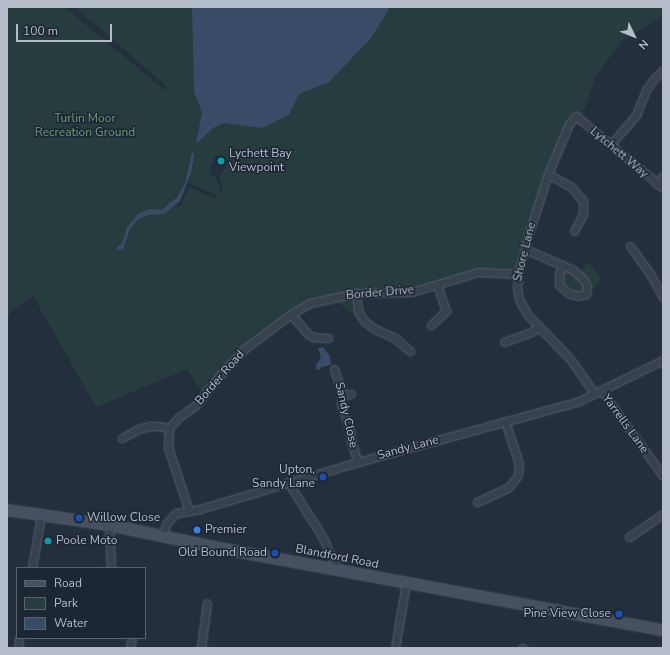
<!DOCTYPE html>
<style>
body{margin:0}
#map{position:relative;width:670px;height:655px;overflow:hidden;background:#242f3e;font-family:"Nunito Sans",sans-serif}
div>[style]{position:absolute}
.green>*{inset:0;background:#263c3f}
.water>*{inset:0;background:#394c67}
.roads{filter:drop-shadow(0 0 1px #565f6c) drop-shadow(0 0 1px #565f6c)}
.street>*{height:7px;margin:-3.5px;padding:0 3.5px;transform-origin:3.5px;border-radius:3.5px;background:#38414e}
.secondary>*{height:10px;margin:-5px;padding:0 5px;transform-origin:5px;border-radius:5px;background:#465061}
.dots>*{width:11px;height:11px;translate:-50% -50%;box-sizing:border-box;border:2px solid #1d2633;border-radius:50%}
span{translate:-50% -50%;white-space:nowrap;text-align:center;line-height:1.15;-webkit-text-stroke:3px #1d2633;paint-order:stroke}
.park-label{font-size:12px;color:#6b9a76}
.street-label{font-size:12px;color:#b4bcc9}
.poi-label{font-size:12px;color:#b4bcc9}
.left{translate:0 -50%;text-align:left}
.right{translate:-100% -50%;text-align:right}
.frame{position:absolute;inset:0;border:8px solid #b4bcc9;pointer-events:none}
.legend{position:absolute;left:16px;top:567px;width:130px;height:72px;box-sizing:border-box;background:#1d2633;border:1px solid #59626f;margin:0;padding:5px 7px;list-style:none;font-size:12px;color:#b4bcc9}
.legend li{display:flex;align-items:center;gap:8px;height:20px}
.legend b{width:20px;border:1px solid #59626f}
.north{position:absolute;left:614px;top:16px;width:40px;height:40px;-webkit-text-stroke:3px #1d2633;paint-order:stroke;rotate:133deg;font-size:11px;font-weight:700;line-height:16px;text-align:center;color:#b4bcc9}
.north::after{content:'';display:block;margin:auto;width:14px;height:18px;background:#b4bcc9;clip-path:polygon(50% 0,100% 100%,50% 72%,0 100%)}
.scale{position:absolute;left:16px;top:24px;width:96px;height:18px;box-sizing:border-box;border:2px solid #b4bcc9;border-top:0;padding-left:5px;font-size:12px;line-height:14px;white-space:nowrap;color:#b4bcc9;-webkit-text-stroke:3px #1d2633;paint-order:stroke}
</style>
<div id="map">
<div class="green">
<i style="clip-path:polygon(evenodd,7px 7px,64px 7px,167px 92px,166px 86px,148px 70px,75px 7px,663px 7px,663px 16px,621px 41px,596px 77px,582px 115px,575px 116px,569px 124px,518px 274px,478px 272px,412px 292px,356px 293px,364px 321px,359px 321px,334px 298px,310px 303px,243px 350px,205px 396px,187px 369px,96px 407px,33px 296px,10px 312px,7px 321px,7px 7px,220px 155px,225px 157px,227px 161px,225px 168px,219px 177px,223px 190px,221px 192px,216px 178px,211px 175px,210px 168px,215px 157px,220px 155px,7px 7px,194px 157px,188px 183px,217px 196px,214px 198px,189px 187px,180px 207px,170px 205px,184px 186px,190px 159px,194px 157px)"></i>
<i style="clip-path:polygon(589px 262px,602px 280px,586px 294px,578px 296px,559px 285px,563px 265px,578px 274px)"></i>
</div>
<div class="water">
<i style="clip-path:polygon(192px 7px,390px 7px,371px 38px,329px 82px,299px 94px,289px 115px,262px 128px,224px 123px,213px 128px,196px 144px,202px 112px,194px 92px)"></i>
<i style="clip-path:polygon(192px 152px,194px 154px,194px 157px,191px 173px,180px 201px,164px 214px,148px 215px,139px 219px,130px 229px,123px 249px,117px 250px,117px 247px,122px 244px,127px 227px,138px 214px,149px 209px,162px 210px,177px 197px,185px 183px)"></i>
<i style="clip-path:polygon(323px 347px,330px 356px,331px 365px,321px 367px,319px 370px,316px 369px,316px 365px,321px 358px,318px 348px)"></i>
</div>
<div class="roads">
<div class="street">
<i style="left:611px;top:144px;width:38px;rotate:-49deg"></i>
<i style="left:636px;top:115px;width:27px;rotate:-68deg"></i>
<i style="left:646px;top:90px;width:12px;rotate:-55deg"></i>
<i style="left:653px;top:80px;width:14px;rotate:-45deg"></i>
<i style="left:548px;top:174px;width:26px;rotate:29deg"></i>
<i style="left:571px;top:187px;width:18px;rotate:49deg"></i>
<i style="left:583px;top:201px;width:13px;rotate:90deg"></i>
<i style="left:583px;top:214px;width:19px;rotate:118deg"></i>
<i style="left:657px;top:184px;width:10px;rotate:-53deg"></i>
<i style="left:630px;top:246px;width:32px;rotate:54deg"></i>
<i style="left:649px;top:272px;width:29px;rotate:61deg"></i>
<i style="left:525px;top:249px;width:52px;rotate:23.6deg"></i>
<i style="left:573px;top:270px;width:15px;rotate:42deg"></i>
<i style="left:584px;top:280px;width:8px;rotate:67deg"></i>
<i style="left:587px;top:287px;width:7px;rotate:98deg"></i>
<i style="left:586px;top:294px;width:8px;rotate:166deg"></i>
<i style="left:578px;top:296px;width:10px;rotate:-163deg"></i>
<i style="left:568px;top:293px;width:12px;rotate:-138deg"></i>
<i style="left:559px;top:285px;width:12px;rotate:-90deg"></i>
<i style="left:559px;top:273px;width:9px;rotate:-63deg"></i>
<i style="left:356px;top:293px;width:17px;rotate:83deg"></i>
<i style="left:358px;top:310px;width:13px;rotate:61deg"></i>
<i style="left:364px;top:321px;width:14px;rotate:36deg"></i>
<i style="left:375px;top:329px;width:22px;rotate:24deg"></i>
<i style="left:395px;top:338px;width:20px;rotate:41deg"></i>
<i style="left:291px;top:314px;width:26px;rotate:50deg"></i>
<i style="left:308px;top:334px;width:6px;rotate:31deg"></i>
<i style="left:313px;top:337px;width:15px;rotate:4deg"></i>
<i style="left:431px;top:325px;width:21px;rotate:-43deg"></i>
<i style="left:446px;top:311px;width:28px;rotate:-109deg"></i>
<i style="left:504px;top:342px;width:29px;rotate:-20deg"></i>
<i style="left:531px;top:332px;width:9px;rotate:-32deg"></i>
<i style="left:334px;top:369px;width:26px;rotate:72deg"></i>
<i style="left:342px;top:394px;width:10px;rotate:96deg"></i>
<i style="left:341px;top:404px;width:28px;rotate:71deg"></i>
<i style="left:350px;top:430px;width:11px;rotate:85deg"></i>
<i style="left:351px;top:441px;width:22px;rotate:72deg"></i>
<i style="left:601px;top:390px;width:106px;rotate:54.2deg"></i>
<i style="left:594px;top:393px;width:40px;rotate:-124.9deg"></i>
<i style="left:571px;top:360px;width:64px;rotate:-133.7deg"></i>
<i style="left:527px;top:314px;width:17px;rotate:-118deg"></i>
<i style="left:519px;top:299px;width:11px;rotate:-100deg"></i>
<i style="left:517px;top:288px;width:14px;rotate:-86deg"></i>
<i style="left:518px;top:274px;width:46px;rotate:-74.7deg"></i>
<i style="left:530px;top:230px;width:59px;rotate:-72.2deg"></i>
<i style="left:548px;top:174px;width:54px;rotate:-67.2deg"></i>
<i style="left:569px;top:124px;width:11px;rotate:-49deg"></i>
<i style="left:576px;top:116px;width:113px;rotate:39.6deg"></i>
<i style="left:341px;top:395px;width:10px;rotate:-6deg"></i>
<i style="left:122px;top:438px;width:18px;rotate:-29deg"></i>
<i style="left:138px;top:429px;width:11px;rotate:-15deg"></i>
<i style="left:149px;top:426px;width:8px"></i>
<i style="left:157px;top:426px;width:12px;rotate:9deg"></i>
<i style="left:288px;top:482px;width:66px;rotate:58deg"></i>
<i style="left:323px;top:538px;width:35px;rotate:65deg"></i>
<i style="left:477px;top:502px;width:35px;rotate:-25deg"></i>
<i style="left:509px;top:487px;width:15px;rotate:-53deg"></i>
<i style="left:518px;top:475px;width:11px;rotate:-85deg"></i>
<i style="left:519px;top:464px;width:45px;rotate:-108deg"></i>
<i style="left:189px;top:511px;width:67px;rotate:-108.2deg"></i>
<i style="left:168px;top:447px;width:19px;rotate:-87deg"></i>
<i style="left:169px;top:428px;width:15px;rotate:-48deg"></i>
<i style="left:179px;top:417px;width:19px;rotate:-35deg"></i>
<i style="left:195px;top:406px;width:41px;rotate:-50.9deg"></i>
<i style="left:221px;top:374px;width:33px;rotate:-47deg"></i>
<i style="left:243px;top:350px;width:60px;rotate:-36.9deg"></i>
<i style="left:291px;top:314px;width:22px;rotate:-30deg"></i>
<i style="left:310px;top:303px;width:47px;rotate:-12.3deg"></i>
<i style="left:356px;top:293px;width:56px;rotate:-1deg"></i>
<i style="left:412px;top:292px;width:69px;rotate:-16.9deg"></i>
<i style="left:478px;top:272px;width:40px;rotate:2.9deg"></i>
<i style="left:109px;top:525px;width:43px;rotate:87.3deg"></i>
<i style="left:162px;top:537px;width:14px;rotate:-73deg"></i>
<i style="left:166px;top:524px;width:15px;rotate:-48deg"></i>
<i style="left:176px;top:513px;width:24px;rotate:-9deg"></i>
<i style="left:200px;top:509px;width:165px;rotate:-16.6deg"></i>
<i style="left:358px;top:462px;width:229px;rotate:-15.4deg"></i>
<i style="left:579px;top:401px;width:93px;rotate:-26deg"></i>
<i style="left:629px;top:537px;width:41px;rotate:-34.1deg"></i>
<i style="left:32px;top:568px;width:53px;rotate:-80.2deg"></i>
<i style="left:18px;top:648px;width:10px;rotate:-84deg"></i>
<i style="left:130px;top:648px;width:10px;rotate:-79deg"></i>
<i style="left:201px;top:648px;width:45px;rotate:-82.4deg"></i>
<i style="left:395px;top:648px;width:66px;rotate:-80.4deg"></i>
<i style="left:522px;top:648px;width:1px"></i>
</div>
<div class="secondary">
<i style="left:7px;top:510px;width:103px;rotate:8.4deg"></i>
<i style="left:109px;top:525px;width:112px;rotate:11.8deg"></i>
<i style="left:219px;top:548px;width:452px;rotate:10.5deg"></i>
</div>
</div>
<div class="dots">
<i style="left:221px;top:161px;background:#0f9aa8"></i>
<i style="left:323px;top:477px;background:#1a4fb4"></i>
<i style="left:79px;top:518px;background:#1a4fb4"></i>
<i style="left:197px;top:530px;background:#3f7fe0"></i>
<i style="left:48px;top:541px;background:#0f9aa8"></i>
<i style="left:275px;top:553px;background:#1a4fb4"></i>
<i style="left:619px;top:614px;background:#1a4fb4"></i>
</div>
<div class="park-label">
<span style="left:85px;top:126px">Turlin Moor<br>Recreation Ground</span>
</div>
<div class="street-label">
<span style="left:619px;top:153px;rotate:40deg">Lytchett Way</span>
<span style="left:525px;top:252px;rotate:-76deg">Shore Lane</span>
<span style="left:380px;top:293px;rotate:-5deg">Border Drive</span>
<span style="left:220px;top:378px;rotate:-49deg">Border Road</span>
<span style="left:346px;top:415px;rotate:77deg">Sandy Close</span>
<span style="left:625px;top:424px;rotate:54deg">Yarrells Lane</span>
<span style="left:408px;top:448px;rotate:-15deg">Sandy Lane</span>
<span style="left:337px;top:557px;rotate:11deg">Blandford Road</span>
</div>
<div class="poi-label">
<span class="left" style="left:229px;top:161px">Lychett Bay<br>Viewpoint</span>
<span class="right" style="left:315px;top:477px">Upton,<br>Sandy Lane</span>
<span class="left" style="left:87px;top:518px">Willow Close</span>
<span class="left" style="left:205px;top:530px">Premier</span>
<span class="left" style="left:56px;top:541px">Poole Moto</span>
<span class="right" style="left:267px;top:553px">Old Bound Road</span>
<span class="right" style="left:611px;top:614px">Pine View Close</span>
</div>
<div class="frame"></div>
<ul class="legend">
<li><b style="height:5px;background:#465061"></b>Road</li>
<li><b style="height:11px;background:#263c3f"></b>Park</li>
<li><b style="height:11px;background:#394c67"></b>Water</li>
</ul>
<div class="north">N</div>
<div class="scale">100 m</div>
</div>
